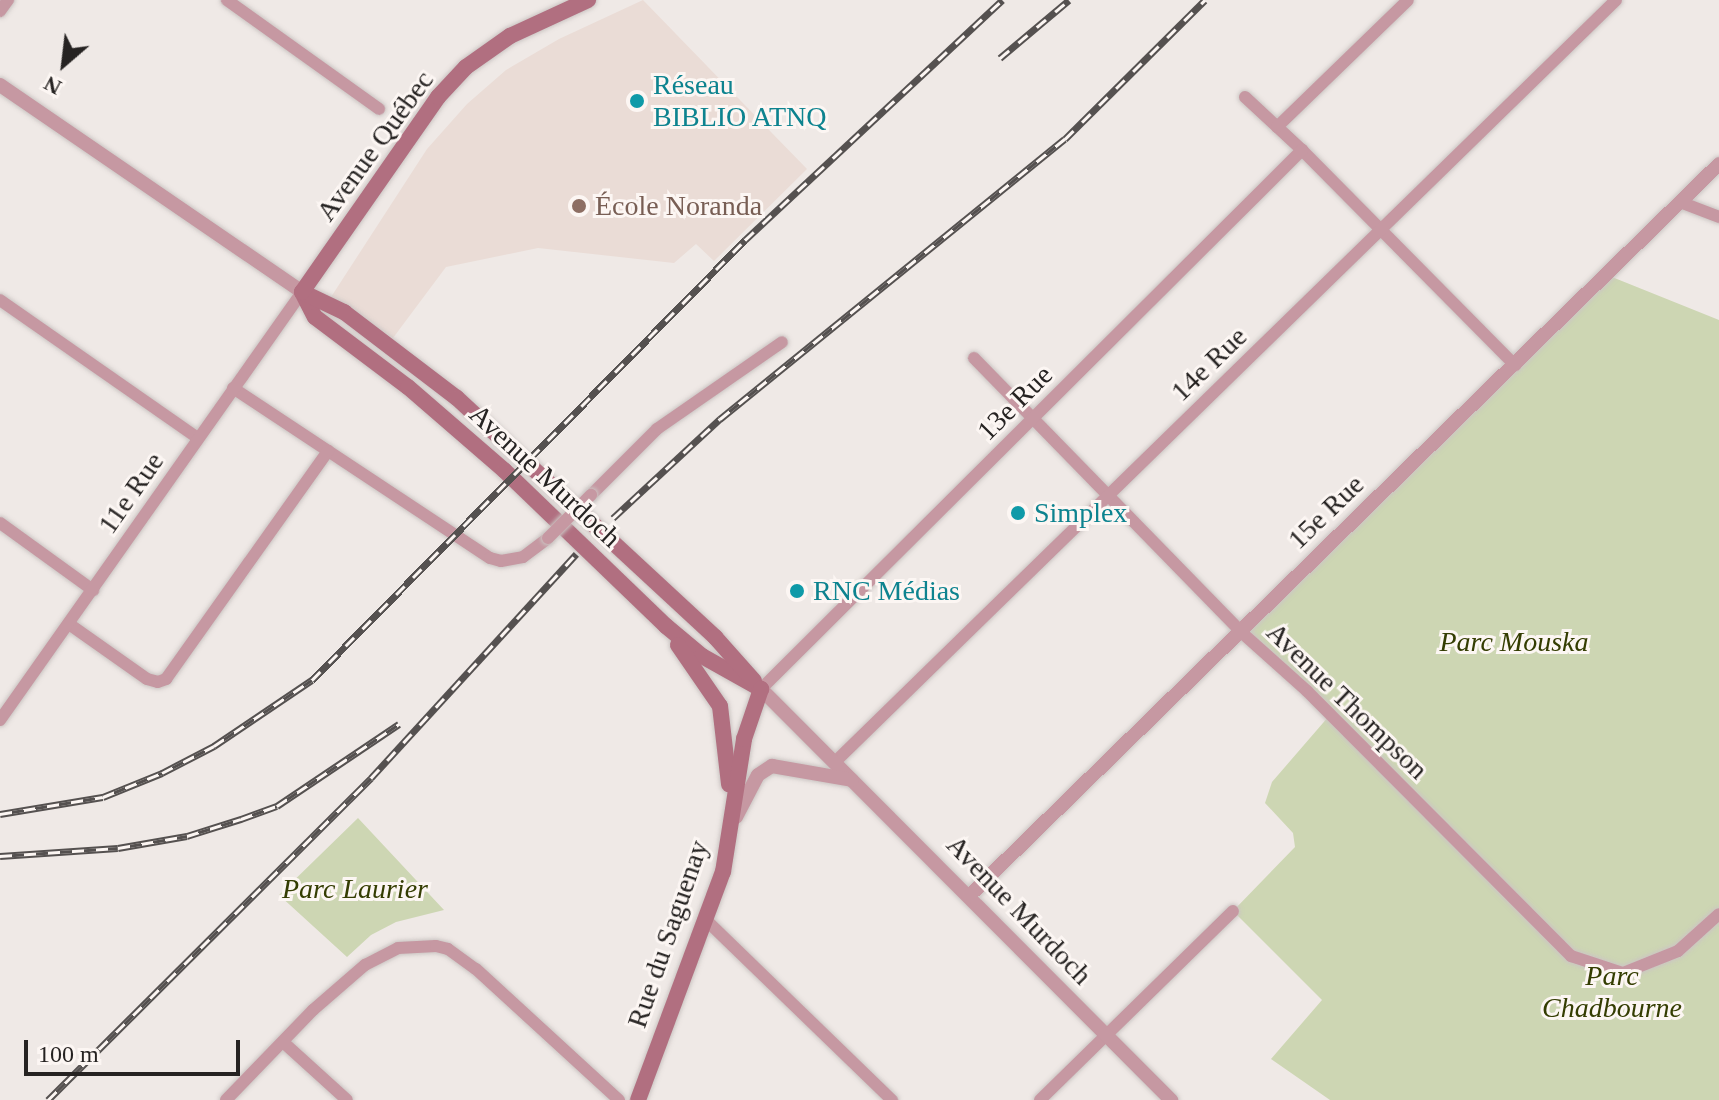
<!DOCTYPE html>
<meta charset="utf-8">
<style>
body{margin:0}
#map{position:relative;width:1719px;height:1100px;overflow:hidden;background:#efe9e6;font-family:Georgia,serif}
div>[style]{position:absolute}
.built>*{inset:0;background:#eadcd6}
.green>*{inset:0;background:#cdd6b3}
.roads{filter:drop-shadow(0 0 2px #cbc5c3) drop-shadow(0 0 2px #cbc5c3)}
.minor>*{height:12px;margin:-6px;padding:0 6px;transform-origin:6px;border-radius:6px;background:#c698a2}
.tertiary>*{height:14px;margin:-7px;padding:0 7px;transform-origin:7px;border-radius:7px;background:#c698a2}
.secondary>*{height:16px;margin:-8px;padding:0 8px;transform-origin:8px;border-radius:8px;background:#b16f80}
.rail>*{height:7px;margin-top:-3.5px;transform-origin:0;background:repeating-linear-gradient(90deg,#fcf6f3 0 12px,#555150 0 24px);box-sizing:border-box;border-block:2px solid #555150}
.bridges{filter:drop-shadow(0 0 2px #cbc5c3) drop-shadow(0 0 2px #cbc5c3)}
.minor-bridge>*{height:12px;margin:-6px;padding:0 6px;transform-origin:6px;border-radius:6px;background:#c698a2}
.dots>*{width:22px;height:22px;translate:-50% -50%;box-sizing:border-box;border:4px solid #fcf6f3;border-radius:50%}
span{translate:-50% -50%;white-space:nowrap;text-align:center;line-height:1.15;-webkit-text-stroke:6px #fcf6f3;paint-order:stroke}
.culture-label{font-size:28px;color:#0d838f}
.left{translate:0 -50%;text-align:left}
.street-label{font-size:28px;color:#262322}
.education-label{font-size:28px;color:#785e54}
.park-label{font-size:28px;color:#343d02;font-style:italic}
.north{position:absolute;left:24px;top:24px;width:80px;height:80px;-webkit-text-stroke:6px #fcf6f3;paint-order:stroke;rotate:208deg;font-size:22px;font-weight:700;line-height:32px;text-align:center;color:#262322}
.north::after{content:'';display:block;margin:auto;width:28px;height:36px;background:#262322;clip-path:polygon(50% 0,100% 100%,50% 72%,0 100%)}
.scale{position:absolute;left:24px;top:1040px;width:216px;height:36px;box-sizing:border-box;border:4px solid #262322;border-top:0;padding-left:10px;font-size:24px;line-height:28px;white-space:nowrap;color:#262322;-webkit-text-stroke:6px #fcf6f3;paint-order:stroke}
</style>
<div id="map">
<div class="built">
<i style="clip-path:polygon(643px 0,807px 169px,714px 261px,696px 244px,674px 263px,538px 248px,446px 267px,393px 338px,331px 297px,427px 149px,467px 104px,506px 70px,559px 39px)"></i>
</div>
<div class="green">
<i style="clip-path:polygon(1607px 275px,1719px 320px,1719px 1100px,1330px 1100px,1271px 1059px,1322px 1000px,1233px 911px,1295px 847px,1293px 833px,1265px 803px,1272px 782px,1329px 716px,1240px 631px)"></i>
<i style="clip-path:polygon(358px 818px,444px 910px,396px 922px,371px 935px,347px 957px,279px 895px)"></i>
</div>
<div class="roads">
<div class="minor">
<i style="left:227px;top:0;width:187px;rotate:35.6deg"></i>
<i style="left:0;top:11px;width:14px;rotate:-54deg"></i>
<i style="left:1245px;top:97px;width:78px;rotate:42.9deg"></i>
<i style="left:1302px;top:150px;width:303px;rotate:45.3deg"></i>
<i style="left:1277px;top:127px;width:182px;rotate:-44.1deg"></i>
<i style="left:1680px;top:202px;width:42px;rotate:21deg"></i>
<i style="left:0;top:300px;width:241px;rotate:34.9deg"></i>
<i style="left:974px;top:358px;width:381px;rotate:45.7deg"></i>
<i style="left:1240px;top:631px;width:90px;rotate:41.8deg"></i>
<i style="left:1307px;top:691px;width:374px;rotate:45.1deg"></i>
<i style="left:1571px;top:956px;width:55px;rotate:18.1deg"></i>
<i style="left:1623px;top:973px;width:59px;rotate:-21.8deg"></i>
<i style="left:1678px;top:951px;width:55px;rotate:-42.1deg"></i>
<i style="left:233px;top:388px;width:308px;rotate:33.5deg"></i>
<i style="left:490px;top:558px;width:11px;rotate:15deg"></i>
<i style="left:501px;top:561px;width:22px;rotate:-10deg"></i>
<i style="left:523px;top:557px;width:31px;rotate:-37deg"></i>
<i style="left:591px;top:495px;width:93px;rotate:-45deg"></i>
<i style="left:657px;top:429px;width:152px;rotate:-34.8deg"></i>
<i style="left:0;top:523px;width:115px;rotate:35.8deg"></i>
<i style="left:69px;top:624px;width:95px;rotate:35.2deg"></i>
<i style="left:147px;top:679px;width:11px;rotate:15deg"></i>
<i style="left:158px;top:682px;width:9px;rotate:-21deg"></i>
<i style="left:166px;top:679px;width:280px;rotate:-54.6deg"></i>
<i style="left:761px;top:689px;width:764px;rotate:-44.89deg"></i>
<i style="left:0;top:720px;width:524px;rotate:-54.79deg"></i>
<i style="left:835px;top:762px;width:1091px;rotate:-44.29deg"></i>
<i style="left:704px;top:918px;width:262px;rotate:44.1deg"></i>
<i style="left:283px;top:1042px;width:86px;rotate:42.2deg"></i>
<i style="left:226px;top:1100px;width:125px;rotate:-46deg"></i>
<i style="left:313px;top:1010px;width:69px;rotate:-40.9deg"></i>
<i style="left:365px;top:965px;width:37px;rotate:-27deg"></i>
<i style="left:398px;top:948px;width:38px;rotate:-3deg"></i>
<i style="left:436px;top:946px;width:12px;rotate:14deg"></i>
<i style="left:448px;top:949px;width:34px;rotate:36deg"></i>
<i style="left:476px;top:969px;width:194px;rotate:42.5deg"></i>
<i style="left:1040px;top:1100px;width:270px;rotate:-44.4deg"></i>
</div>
<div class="tertiary">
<i style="left:0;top:85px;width:366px;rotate:34.4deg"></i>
<i style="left:761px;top:689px;width:581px;rotate:45.07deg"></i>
<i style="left:736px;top:817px;width:47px;rotate:-62.4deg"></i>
<i style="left:758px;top:775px;width:17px;rotate:-33deg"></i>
<i style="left:772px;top:766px;width:81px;rotate:9.9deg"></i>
<i style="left:969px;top:896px;width:1048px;rotate:-44.3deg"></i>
</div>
<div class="secondary">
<i style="left:302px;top:292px;width:28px;rotate:63deg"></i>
<i style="left:315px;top:317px;width:116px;rotate:37deg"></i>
<i style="left:408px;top:387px;width:128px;rotate:40.9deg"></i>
<i style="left:505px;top:471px;width:223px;rotate:43.9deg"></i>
<i style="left:666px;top:626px;width:47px;rotate:39.8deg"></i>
<i style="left:702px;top:656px;width:68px;rotate:29.2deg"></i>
<i style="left:302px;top:292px;width:47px;rotate:25.5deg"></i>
<i style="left:344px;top:312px;width:142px;rotate:37.3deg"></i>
<i style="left:457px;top:398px;width:352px;rotate:42.8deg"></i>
<i style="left:715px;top:637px;width:59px;rotate:48.4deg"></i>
<i style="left:302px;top:292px;width:238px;rotate:-55.1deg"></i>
<i style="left:438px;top:97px;width:41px;rotate:-47deg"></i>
<i style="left:466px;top:67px;width:54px;rotate:-35.2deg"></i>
<i style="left:510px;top:36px;width:86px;rotate:-24.8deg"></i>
<i style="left:678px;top:645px;width:74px;rotate:55.5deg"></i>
<i style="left:720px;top:706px;width:79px;rotate:83.4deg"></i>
<i style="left:638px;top:1100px;width:243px;rotate:-69.6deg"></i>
<i style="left:723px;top:872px;width:135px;rotate:-81deg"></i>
<i style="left:744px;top:739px;width:53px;rotate:-71.2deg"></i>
</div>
</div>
<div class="rail">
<i style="left:1000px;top:58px;width:90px;rotate:-40deg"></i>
<i style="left:613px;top:518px;width:146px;rotate:-42.8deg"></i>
<i style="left:720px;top:419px;width:444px;rotate:-39.1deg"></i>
<i style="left:1065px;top:139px;width:197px;rotate:-44.8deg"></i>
<i style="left:0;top:814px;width:104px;rotate:-9.4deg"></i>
<i style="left:103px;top:797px;width:64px;rotate:-22.1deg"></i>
<i style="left:162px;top:773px;width:59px;rotate:-27.4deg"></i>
<i style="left:214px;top:746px;width:118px;rotate:-34deg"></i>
<i style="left:312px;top:680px;width:617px;rotate:-45.46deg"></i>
<i style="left:745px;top:240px;width:352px;rotate:-43deg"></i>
<i style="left:0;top:856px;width:118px;rotate:-3.9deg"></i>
<i style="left:118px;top:848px;width:70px;rotate:-9.9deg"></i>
<i style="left:187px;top:836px;width:57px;rotate:-17.5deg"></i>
<i style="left:241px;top:819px;width:38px;rotate:-20deg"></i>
<i style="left:277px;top:806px;width:147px;rotate:-33.9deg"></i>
<i style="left:48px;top:1100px;width:456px;rotate:-44.9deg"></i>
<i style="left:371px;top:778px;width:304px;rotate:-47.5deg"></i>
</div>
<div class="bridges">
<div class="minor-bridge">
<i style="left:548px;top:538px;width:61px;rotate:-45deg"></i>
</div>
</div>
<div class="dots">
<i style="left:637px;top:101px;background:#0f9aa8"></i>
<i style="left:579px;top:206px;background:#8d6e63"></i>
<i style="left:1018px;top:513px;background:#0f9aa8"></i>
<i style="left:797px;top:591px;background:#0f9aa8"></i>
</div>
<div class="culture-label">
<span class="left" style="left:653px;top:101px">Réseau<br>BIBLIO ATNQ</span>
<span class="left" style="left:1034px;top:513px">Simplex</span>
<span class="left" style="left:813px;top:591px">RNC Médias</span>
</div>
<div class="street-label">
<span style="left:375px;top:146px;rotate:-54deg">Avenue Québec</span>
<span style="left:1209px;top:364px;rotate:-44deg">14e Rue</span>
<span style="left:1015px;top:403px;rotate:-45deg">13e Rue</span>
<span style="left:545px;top:476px;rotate:43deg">Avenue Murdoch</span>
<span style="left:131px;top:493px;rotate:-55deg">11e Rue</span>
<span style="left:1326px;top:512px;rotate:-44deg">15e Rue</span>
<span style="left:1347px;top:701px;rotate:44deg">Avenue Thompson</span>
<span style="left:1019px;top:910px;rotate:46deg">Avenue Murdoch</span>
<span style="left:668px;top:934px;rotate:-71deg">Rue du Saguenay</span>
</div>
<div class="education-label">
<span class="left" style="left:595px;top:206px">École Noranda</span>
</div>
<div class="park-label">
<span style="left:1514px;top:642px">Parc Mouska</span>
<span style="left:355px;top:889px">Parc Laurier</span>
<span style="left:1612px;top:992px">Parc<br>Chadbourne</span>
</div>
<div class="north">N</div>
<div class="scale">100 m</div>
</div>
